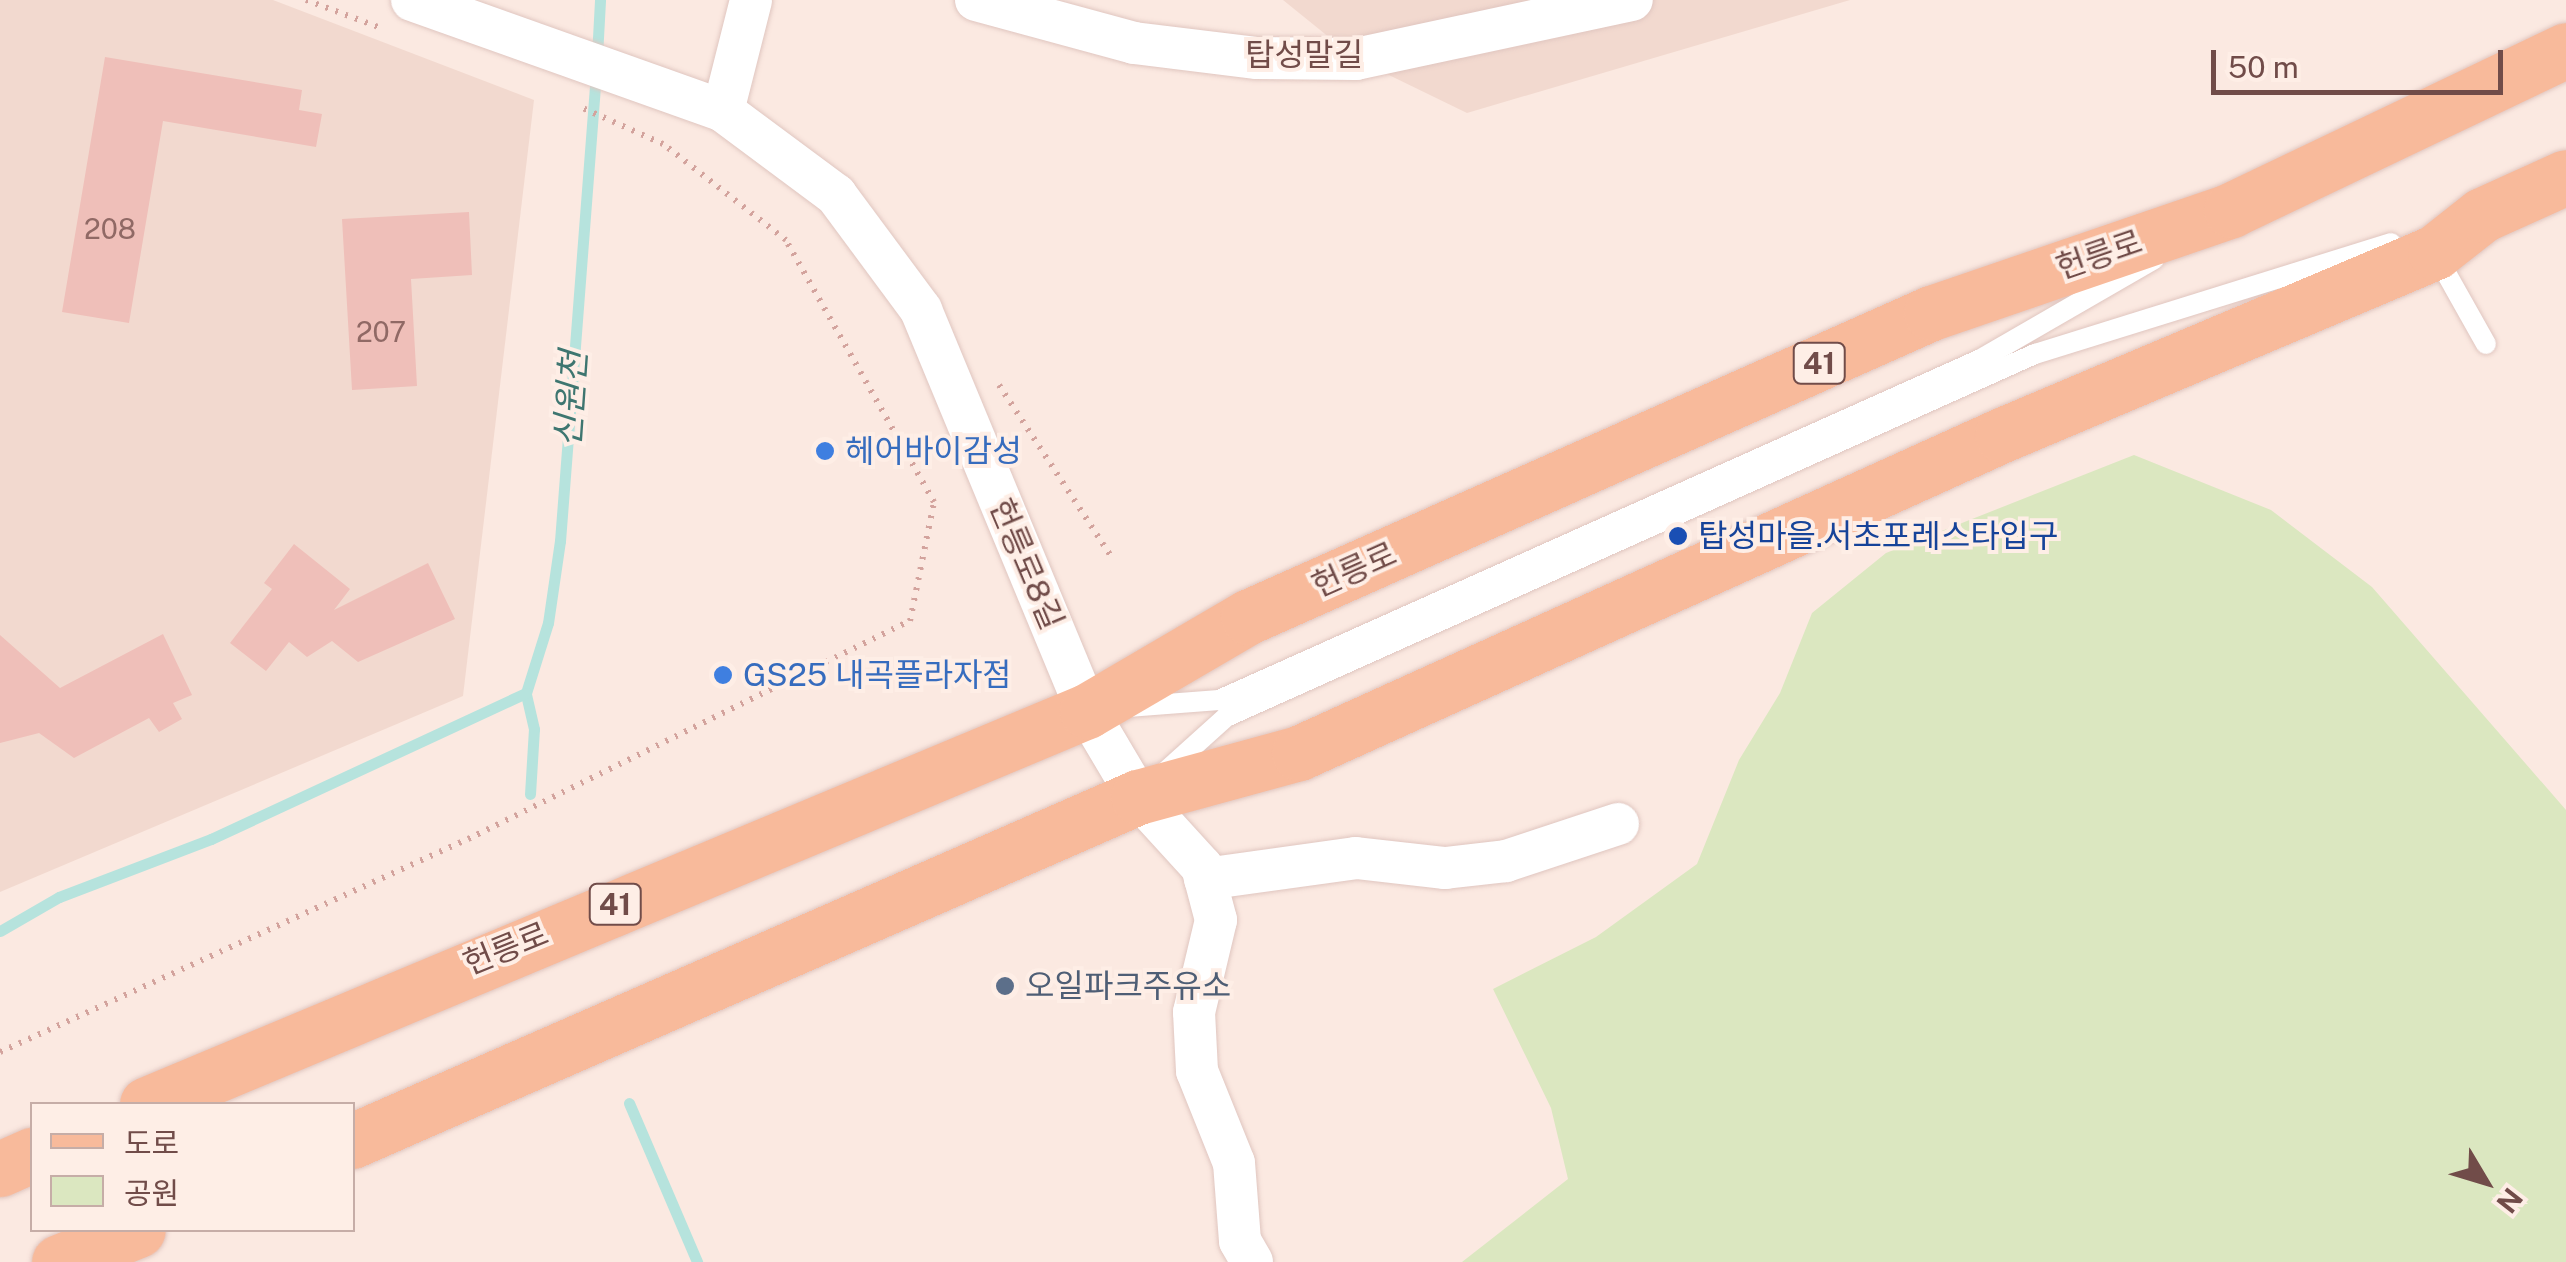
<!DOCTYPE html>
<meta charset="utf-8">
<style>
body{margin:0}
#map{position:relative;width:2566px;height:1262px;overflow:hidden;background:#fbe9e1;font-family:"Public Sans","Noto Sans KR",sans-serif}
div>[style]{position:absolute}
.residential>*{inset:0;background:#f2d9cf}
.green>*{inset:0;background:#dbe7c0}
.stream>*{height:11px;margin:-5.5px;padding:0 5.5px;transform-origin:5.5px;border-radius:5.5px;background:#b6e3dd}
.building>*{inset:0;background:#efbfb9}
.path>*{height:6px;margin-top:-3px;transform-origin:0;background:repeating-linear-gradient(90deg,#d3a39d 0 2.5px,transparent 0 10.5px)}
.roads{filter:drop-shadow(0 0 2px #e0c6c0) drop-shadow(0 0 2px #e0c6c0)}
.service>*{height:20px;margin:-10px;padding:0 10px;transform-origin:10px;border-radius:10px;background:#fff}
.minor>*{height:42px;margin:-21px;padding:0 21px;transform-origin:21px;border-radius:21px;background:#fff}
.primary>*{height:55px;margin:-27.5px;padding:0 27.5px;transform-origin:27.5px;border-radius:27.5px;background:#f8ba9b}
.dots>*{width:28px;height:28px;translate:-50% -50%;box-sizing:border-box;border:5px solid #feeee6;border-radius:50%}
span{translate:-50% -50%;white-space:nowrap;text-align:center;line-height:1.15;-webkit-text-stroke:8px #feeee6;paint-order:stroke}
.number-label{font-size:28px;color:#906965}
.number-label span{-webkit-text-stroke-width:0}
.shield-label span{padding:2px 8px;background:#feeee6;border:2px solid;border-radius:8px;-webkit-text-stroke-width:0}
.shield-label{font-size:30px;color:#714c49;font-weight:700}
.street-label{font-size:32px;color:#714c49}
.shop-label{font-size:32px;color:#366cbe}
.left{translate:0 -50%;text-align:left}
.transit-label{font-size:32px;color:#164399}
.service-label{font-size:32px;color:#4e5e75}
.water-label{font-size:35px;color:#3e7670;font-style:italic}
.legend{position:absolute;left:30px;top:1102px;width:325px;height:130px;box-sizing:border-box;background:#feeee6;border:2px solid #c6ada7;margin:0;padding:12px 18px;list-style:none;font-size:30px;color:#714c49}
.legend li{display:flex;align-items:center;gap:20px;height:50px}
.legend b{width:50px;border:2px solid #c6ada7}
.north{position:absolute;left:2436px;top:1132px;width:100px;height:100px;-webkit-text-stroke:8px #feeee6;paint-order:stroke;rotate:128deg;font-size:28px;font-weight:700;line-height:40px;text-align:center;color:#714c49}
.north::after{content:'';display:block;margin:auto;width:35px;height:45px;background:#714c49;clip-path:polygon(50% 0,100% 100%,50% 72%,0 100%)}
.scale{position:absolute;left:2211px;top:50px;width:292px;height:45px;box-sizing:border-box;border:5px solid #714c49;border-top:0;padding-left:12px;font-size:30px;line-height:35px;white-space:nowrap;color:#714c49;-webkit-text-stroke:8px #feeee6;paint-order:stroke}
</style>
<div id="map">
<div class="residential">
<i style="clip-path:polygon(0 0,273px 0,534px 100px,463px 696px,0 892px)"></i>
<i style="clip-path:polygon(1283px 0,1850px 0,1467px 113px,1356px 59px)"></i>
</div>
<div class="green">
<i style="clip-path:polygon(2134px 455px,2271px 510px,2372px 587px,2566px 810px,2566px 1262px,1462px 1262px,1568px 1179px,1551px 1108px,1493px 989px,1596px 937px,1697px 864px,1739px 760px,1780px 693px,1812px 613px,1886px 553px)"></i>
</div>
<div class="stream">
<i style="left:597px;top:56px;width:56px;rotate:-86.9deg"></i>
<i style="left:530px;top:794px;width:65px;rotate:-86.5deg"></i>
<i style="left:534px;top:729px;width:37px;rotate:-103deg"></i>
<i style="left:526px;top:693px;width:73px;rotate:-72.6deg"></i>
<i style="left:548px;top:623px;width:83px;rotate:-81.7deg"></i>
<i style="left:560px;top:541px;width:467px;rotate:-85.6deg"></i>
<i style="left:0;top:931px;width:68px;rotate:-30deg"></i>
<i style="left:59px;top:897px;width:163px;rotate:-20.9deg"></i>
<i style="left:211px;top:839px;width:347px;rotate:-24.9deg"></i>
<i style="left:629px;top:1103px;width:173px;rotate:66.8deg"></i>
</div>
<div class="building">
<i style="clip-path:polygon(105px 57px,302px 90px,299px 110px,322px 114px,316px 147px,163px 121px,129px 323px,62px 312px)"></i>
<i style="clip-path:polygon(469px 212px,472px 275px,411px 279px,417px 386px,352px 390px,342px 219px)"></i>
<i style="clip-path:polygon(294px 544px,350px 589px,334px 610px,428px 563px,455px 619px,358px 662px,332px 641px,307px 657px,289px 642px,266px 671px,230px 643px,272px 589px,264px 583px)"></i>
<i style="clip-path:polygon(163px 634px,192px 695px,173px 703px,182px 719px,159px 732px,149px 718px,74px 758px,39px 733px,0 743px,0 635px,60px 688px)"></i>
</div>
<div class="path">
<i style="left:306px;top:0;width:80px;rotate:20.5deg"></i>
<i style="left:999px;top:385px;width:208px;rotate:56.8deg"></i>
<i style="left:0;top:1052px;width:514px;rotate:-24.47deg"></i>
<i style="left:468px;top:839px;width:493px;rotate:-26.3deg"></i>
<i style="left:910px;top:621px;width:121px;rotate:-78.6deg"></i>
<i style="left:934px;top:502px;width:301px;rotate:-119.5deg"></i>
<i style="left:786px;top:240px;width:156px;rotate:-142deg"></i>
<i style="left:663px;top:144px;width:93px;rotate:-155.9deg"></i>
</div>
<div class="roads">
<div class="service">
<i style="left:2436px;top:255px;width:102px;rotate:60.7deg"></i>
<i style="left:1128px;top:707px;width:91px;rotate:-4.4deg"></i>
<i style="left:1219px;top:700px;width:835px;rotate:-24.11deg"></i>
<i style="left:1981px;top:359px;width:200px;rotate:-30deg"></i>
<i style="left:1165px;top:772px;width:82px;rotate:-42deg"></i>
<i style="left:1226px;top:717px;width:887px;rotate:-24.17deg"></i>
<i style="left:2035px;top:354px;width:373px;rotate:-17.3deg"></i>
</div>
<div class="minor">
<i style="left:412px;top:0;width:330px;rotate:19.6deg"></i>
<i style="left:723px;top:111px;width:141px;rotate:36.6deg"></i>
<i style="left:836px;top:195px;width:143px;rotate:53.5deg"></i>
<i style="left:921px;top:310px;width:434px;rotate:67.5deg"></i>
<i style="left:1087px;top:711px;width:100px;rotate:59.3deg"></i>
<i style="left:1138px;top:797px;width:95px;rotate:47.6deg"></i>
<i style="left:1202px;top:867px;width:55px;rotate:75.2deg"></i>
<i style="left:1216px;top:920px;width:95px;rotate:103.4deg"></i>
<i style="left:1194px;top:1012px;width:59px;rotate:87.1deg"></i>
<i style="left:1197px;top:1071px;width:99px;rotate:68.1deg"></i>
<i style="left:1234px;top:1163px;width:78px;rotate:85.6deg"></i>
<i style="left:1240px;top:1241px;width:24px;rotate:60deg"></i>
<i style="left:976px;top:0;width:164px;rotate:15.2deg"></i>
<i style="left:1134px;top:43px;width:124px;rotate:7deg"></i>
<i style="left:1257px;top:58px;width:99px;rotate:0.6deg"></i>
<i style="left:1356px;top:59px;width:282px;rotate:-12.1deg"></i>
<i style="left:723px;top:111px;width:114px;rotate:-75.8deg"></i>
<i style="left:1205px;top:879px;width:152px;rotate:-7.9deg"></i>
<i style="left:1356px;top:858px;width:90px;rotate:6.4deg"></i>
<i style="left:1445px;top:868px;width:61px;rotate:-6.5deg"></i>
<i style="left:1506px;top:861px;width:118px;rotate:-18.3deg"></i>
</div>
<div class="primary">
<i style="left:147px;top:1104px;width:1019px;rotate:-22.69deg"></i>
<i style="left:1087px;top:711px;width:186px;rotate:-30.3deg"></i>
<i style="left:1248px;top:617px;width:748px;rotate:-23.99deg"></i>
<i style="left:1931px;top:313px;width:317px;rotate:-18.9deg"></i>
<i style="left:2231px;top:210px;width:371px;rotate:-25.5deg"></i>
<i style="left:352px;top:1141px;width:858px;rotate:-23.64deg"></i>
<i style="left:1138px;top:797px;width:167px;rotate:-15.3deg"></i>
<i style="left:1299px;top:753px;width:772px;rotate:-24.34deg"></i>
<i style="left:2002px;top:435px;width:470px;rotate:-22.9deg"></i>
<i style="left:2435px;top:252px;width:60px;rotate:-38.2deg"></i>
<i style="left:2482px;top:215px;width:92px;rotate:-24.3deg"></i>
<i style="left:0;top:1169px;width:35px;rotate:-24deg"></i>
<i style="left:59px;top:1262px;width:85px;rotate:-22.1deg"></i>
</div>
</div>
<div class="dots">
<i style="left:825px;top:451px;background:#3f7fe0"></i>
<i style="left:1678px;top:536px;background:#1a4fb4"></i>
<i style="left:723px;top:675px;background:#3f7fe0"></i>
<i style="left:1005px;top:986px;background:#5c6f8a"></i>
</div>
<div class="number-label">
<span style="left:110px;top:229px">208</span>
<span style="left:381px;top:332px">207</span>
</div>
<div class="shield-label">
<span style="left:1819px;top:363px">41</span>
<span style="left:615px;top:904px">41</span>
</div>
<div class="street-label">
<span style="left:1304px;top:55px">탑성말길</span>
<span style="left:2099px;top:255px;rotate:-19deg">헌릉로</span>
<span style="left:1026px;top:564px;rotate:67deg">헌릉로8길</span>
<span style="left:1354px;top:570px;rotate:-24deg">헌릉로</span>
<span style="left:506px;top:949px;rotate:-22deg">헌릉로</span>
</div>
<div class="shop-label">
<span class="left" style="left:845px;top:451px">헤어바이감성</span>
<span class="left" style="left:743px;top:675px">GS25 내곡플라자점</span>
</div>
<div class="transit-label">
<span class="left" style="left:1698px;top:536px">탑성마을.서초포레스타입구</span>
</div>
<div class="service-label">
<span class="left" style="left:1025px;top:986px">오일파크주유소</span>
</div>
<div class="water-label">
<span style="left:571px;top:399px;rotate:-86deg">신원천</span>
</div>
<ul class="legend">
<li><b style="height:12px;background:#f8ba9b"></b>도로</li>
<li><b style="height:28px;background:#dbe7c0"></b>공원</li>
</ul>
<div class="north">N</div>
<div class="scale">50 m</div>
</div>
